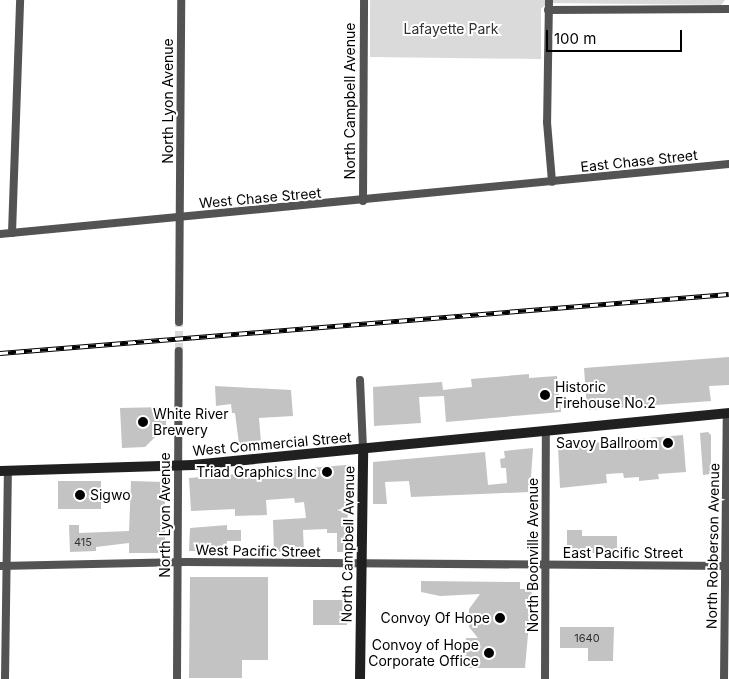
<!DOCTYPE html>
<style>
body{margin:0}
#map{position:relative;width:729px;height:679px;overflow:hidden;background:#fff;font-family:Inter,sans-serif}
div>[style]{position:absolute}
.green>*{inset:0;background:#dadada}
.building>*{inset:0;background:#c3c3c3;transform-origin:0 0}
.street-tunnel>*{height:8px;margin-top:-4px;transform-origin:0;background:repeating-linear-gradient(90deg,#d9d9d9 0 8px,transparent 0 12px)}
.street>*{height:8px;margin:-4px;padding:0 4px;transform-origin:4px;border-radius:4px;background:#535353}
.secondary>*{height:10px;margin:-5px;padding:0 5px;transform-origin:5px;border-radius:5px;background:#202020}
.rail>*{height:4.5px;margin-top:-2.25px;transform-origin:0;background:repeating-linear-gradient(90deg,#fff 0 8px,#000 0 16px);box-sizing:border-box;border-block:1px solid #000}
.dots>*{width:14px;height:14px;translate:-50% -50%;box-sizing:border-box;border:2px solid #fff;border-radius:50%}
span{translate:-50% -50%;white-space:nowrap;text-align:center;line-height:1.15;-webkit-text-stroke:4px #fff;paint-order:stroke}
.number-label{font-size:11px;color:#313131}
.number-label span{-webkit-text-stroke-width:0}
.park-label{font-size:14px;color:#313131}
.street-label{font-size:14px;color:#000}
.poi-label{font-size:14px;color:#000}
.left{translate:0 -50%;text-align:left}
.right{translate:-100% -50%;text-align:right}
.scale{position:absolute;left:546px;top:30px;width:136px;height:22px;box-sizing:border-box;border:2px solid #000;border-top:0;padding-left:6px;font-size:15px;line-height:18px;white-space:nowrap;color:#000;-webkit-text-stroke:4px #fff;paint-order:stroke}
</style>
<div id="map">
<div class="green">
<i style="clip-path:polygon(370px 0,725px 0,721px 5px,547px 3px,541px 9px,541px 59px,370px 57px)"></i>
</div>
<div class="building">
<i style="clip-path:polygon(729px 357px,729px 385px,709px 386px,711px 401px,587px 410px,584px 368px)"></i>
<i style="clip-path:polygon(529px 374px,529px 378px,557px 376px,561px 412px,446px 422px,444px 396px,419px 397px,421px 423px,374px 426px,373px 387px,442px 382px,443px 390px,461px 388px,472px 387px,471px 379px)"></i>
<i style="clip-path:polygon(215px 386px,291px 390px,293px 416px,259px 418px,261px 442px,239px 444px,235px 413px,232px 413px,231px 404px,216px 406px)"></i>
<i style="clip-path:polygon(166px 407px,166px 435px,157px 435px,145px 447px,122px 448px,120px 408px)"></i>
<i style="clip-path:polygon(708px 432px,711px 435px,711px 474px,703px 475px,700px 433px)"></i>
<i style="clip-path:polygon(683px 435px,686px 472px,658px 474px,659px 479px,639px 481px,639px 477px,624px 478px,623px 473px,606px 474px,607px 483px,560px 488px,558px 446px)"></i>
<i style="clip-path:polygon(533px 448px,530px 492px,411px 497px,409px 481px,385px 482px,387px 504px,373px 504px,373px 462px,485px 452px,488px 485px,507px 483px,506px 468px,501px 468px,500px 459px,505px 458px,504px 451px)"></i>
<i style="clip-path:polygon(346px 465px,349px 467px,347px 552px,337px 552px,337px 533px,327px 533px,327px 529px,303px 530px,304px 552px,274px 552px,273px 520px,306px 518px,304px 502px,295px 503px,294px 498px,266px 500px,267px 515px,235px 516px,235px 509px,191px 511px,189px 478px)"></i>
<i style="left:101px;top:481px;width:28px;height:43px;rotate:90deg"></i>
<i style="clip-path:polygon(131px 481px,165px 482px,165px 553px,129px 553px,129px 543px,96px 547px,96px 551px,70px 552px,69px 525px,79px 525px,79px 533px,129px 531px)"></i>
<i style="clip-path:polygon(227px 525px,227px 530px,241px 530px,241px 541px,227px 541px,227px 551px,189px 551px,190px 528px)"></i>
<i style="clip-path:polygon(567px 530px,582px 530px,582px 536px,617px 536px,617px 553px,567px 553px)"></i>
<i style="clip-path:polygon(190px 577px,268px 577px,268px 660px,242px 660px,242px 678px,189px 678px)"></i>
<i style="clip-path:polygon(421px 581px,520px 582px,520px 589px,532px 589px,525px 668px,465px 668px,466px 638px,478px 638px,469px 627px,469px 609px,480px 594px,440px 596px,421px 592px)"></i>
<i style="left:313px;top:600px;width:34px;height:25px"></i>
<i style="clip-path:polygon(560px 627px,614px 627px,613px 661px,588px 661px,588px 648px,560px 648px)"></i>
</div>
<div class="street-tunnel">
<i style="left:179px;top:351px;width:29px;rotate:-90deg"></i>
</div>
<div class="street">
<i style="left:549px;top:0;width:122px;rotate:90.9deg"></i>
<i style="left:547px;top:122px;width:60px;rotate:85.2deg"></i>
<i style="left:548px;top:10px;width:181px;rotate:-0.3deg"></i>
<i style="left:363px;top:201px;width:201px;rotate:-89.7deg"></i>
<i style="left:12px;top:233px;width:233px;rotate:-88deg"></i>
<i style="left:0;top:234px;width:732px;rotate:-5.48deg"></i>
<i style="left:179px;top:322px;width:322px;rotate:-89.6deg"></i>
<i style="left:360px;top:380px;width:70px;rotate:87.5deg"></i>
<i style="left:0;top:566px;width:186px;rotate:-1.2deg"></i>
<i style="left:186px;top:562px;width:543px;rotate:0.42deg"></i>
<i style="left:5px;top:679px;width:208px;rotate:-89.2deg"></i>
<i style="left:177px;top:679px;width:328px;rotate:-89.7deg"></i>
<i style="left:545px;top:679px;width:247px;rotate:-89.8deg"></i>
<i style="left:724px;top:679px;width:266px;rotate:-89.4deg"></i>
</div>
<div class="secondary">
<i style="left:0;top:471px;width:193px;rotate:-1.8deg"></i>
<i style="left:193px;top:465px;width:539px;rotate:-5.54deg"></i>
<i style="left:360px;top:679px;width:229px;rotate:-89.2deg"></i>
</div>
<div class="rail">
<i style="left:0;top:353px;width:731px;rotate:-4.63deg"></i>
</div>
<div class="dots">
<i style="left:545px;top:395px;background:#000"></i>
<i style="left:143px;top:422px;background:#000"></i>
<i style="left:668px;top:443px;background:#000"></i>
<i style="left:327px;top:472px;background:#000"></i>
<i style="left:80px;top:495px;background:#000"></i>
<i style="left:500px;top:618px;background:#000"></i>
<i style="left:489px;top:653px;background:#000"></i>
</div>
<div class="number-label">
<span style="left:83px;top:542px">415</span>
<span style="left:587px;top:638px">1640</span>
</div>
<div class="park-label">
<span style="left:451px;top:29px">Lafayette Park</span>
</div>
<div class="street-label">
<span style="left:168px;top:101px;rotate:-90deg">North Lyon Avenue</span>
<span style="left:350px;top:101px;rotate:-90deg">North Campbell Avenue</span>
<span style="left:639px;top:161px;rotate:-6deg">East Chase Street</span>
<span style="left:260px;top:198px;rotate:-5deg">West Chase Street</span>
<span style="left:272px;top:444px;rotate:-5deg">West Commercial Street</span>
<span style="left:165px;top:515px;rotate:-90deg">North Lyon Avenue</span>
<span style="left:348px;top:544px;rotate:-89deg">North Campbell Avenue</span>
<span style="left:713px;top:546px;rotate:-89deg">North Robberson Avenue</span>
<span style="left:258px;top:551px;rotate:1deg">West Pacific Street</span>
<span style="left:623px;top:553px">East Pacific Street</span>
<span style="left:533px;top:555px;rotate:-90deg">North Boonville Avenue</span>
</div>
<div class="poi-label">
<span class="left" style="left:555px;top:395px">Historic<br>Firehouse No.2</span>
<span class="left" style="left:153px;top:422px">White River<br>Brewery</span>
<span class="right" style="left:658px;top:443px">Savoy Ballroom</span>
<span class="right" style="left:317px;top:472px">Triad Graphics Inc</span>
<span class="left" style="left:90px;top:495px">Sigwo</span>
<span class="right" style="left:490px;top:618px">Convoy Of Hope</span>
<span class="right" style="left:479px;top:653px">Convoy of Hope<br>Corporate Office</span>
</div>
<div class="scale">100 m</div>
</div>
